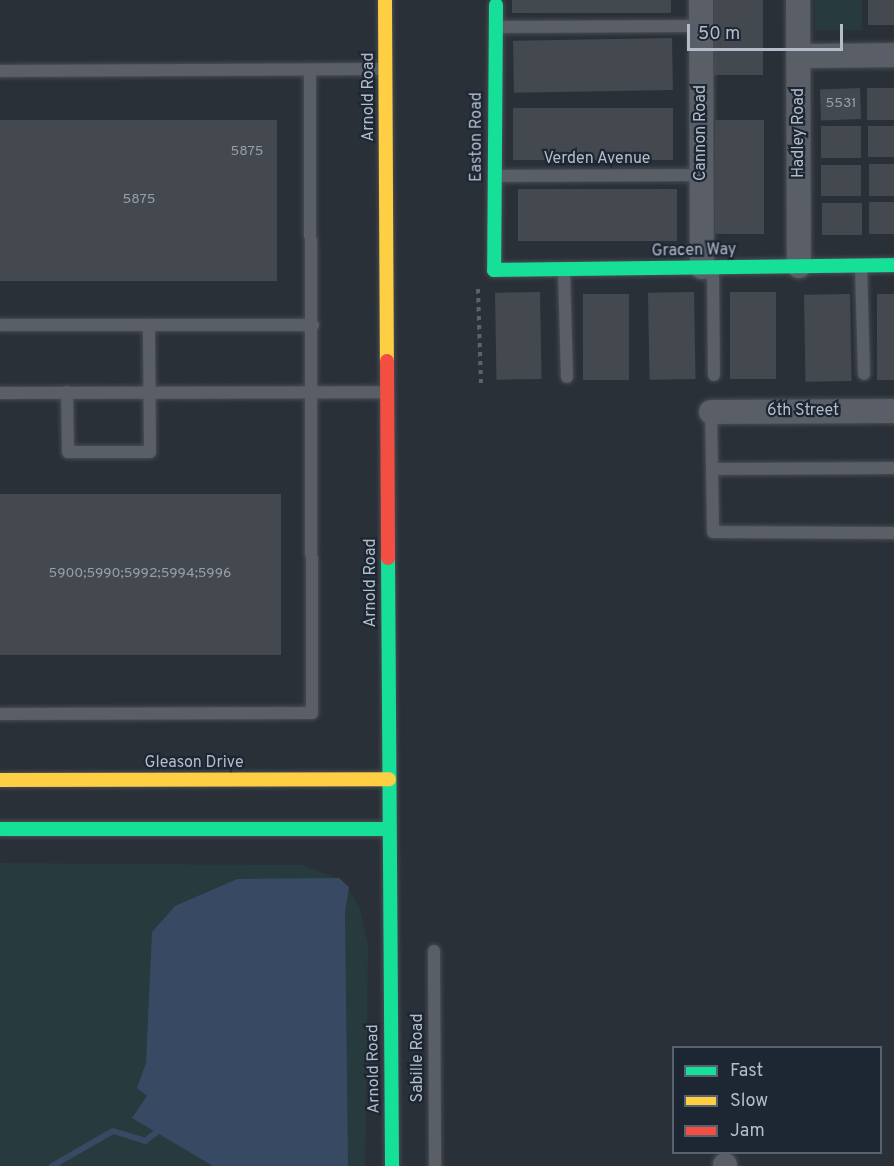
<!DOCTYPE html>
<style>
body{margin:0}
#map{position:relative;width:894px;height:1166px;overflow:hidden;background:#2a3038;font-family:Overpass,sans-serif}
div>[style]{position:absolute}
.green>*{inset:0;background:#273a3e;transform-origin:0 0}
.water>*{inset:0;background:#384963}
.stream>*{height:6px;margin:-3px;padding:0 3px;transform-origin:3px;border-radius:3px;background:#384963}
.building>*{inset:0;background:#444950;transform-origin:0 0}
.path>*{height:4px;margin-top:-2px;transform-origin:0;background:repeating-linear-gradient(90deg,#5d636a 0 4.5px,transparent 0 9px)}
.roads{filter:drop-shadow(0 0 2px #484c53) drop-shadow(0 0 2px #484c53)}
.lane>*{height:12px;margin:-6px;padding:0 6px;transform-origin:6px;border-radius:6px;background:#5a5e66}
.street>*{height:24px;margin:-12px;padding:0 12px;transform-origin:12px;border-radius:12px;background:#5a5e66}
.fast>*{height:14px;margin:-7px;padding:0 7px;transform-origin:7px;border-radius:7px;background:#16e098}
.slow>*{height:14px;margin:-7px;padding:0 7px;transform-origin:7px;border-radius:7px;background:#ffcf43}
.jam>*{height:14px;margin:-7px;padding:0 7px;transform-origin:7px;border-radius:7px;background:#f24e42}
span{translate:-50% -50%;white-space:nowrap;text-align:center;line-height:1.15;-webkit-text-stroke:4.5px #1d2633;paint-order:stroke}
.number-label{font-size:14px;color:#989fab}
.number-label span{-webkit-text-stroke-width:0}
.street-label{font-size:16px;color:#b4bcc9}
.legend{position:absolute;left:672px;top:1046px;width:210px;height:108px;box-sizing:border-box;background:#1d2633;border:2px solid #59626f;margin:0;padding:8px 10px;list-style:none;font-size:18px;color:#b4bcc9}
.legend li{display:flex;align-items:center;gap:12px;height:30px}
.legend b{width:30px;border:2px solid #59626f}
.scale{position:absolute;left:687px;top:24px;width:156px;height:27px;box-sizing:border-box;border:3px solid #b4bcc9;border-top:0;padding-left:8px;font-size:18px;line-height:21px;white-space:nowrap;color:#b4bcc9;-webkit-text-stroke:4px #1d2633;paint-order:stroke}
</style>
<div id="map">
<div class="green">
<i style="left:815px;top:0;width:47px;height:30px"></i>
<i style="clip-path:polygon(0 863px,302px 865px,342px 880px,359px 906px,368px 944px,365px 1166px,0 1166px)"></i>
</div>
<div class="water">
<i style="clip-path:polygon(339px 878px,349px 887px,345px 912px,348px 1166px,213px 1166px,132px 1118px,147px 1096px,137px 1088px,146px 1063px,152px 932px,175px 906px,237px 879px)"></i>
</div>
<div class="stream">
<i style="left:52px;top:1166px;width:70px;rotate:-29.8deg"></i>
<i style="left:113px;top:1131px;width:34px;rotate:17deg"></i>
<i style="left:145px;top:1141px;width:21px;rotate:-37deg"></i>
</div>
<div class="building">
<i style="left:512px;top:0;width:159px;height:13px"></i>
<i style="left:714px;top:0;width:49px;height:75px"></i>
<i style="left:868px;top:0;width:26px;height:25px"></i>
<i style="left:672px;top:38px;width:52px;height:159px;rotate:89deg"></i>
<i style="left:860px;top:88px;width:31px;height:40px;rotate:88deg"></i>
<i style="left:867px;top:88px;width:27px;height:32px"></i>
<i style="left:673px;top:108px;width:52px;height:160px;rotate:90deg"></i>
<i style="left:0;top:120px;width:277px;height:161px"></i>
<i style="left:715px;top:120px;width:49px;height:114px"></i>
<i style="left:821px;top:126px;width:40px;height:32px"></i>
<i style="left:868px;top:126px;width:26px;height:31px"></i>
<i style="left:894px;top:164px;width:32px;height:25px;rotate:90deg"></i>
<i style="left:821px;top:165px;width:40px;height:31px"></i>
<i style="left:677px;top:189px;width:52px;height:159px;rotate:90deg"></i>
<i style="left:869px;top:202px;width:25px;height:32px"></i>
<i style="left:822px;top:203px;width:40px;height:32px"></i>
<i style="left:540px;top:292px;width:87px;height:45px;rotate:89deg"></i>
<i style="left:694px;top:292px;width:87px;height:46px;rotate:89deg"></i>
<i style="left:730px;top:292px;width:46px;height:87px"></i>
<i style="left:583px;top:294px;width:46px;height:86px"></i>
<i style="left:850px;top:294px;width:87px;height:46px;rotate:89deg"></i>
<i style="left:877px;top:294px;width:17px;height:86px"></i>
<i style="left:0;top:494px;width:281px;height:161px"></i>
</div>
<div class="path">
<i style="left:478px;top:289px;width:97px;rotate:88.2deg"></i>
</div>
<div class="roads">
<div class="lane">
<i style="left:498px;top:27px;width:203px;rotate:-0.3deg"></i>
<i style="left:0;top:71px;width:384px;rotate:-0.3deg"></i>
<i style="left:495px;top:176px;width:206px;rotate:-0.3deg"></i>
<i style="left:861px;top:266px;width:108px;rotate:88.4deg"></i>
<i style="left:713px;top:269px;width:106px;rotate:89.5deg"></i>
<i style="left:564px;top:270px;width:107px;rotate:88.4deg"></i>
<i style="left:0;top:325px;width:313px"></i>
<i style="left:67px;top:392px;width:60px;rotate:89deg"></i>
<i style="left:68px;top:452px;width:82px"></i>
<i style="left:150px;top:452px;width:127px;rotate:-90.5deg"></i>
<i style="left:0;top:393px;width:386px;rotate:-0.1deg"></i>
<i style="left:711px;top:412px;width:120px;rotate:89deg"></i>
<i style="left:713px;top:532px;width:181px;rotate:0.3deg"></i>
<i style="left:712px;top:469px;width:182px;rotate:-0.3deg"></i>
<i style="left:0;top:714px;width:312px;rotate:-0.2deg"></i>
<i style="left:312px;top:713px;width:642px;rotate:-90.18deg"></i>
<i style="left:434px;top:951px;width:215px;rotate:89.7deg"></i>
</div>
<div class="street">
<i style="left:701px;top:0;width:267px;rotate:89.8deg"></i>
<i style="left:798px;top:0;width:266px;rotate:89.8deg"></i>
<i style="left:799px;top:56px;width:95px;rotate:-0.6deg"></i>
<i style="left:711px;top:412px;width:183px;rotate:-0.3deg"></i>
<i style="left:725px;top:1165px;width:1px;rotate:90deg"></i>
</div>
<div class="fast">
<i style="left:496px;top:5px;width:265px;rotate:90.4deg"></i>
<i style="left:494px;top:270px;width:400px;rotate:-0.7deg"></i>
<i style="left:388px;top:558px;width:608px;rotate:89.62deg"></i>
<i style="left:0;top:829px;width:388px"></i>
</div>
<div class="slow">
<i style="left:385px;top:0;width:361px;rotate:89.7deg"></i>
<i style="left:0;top:780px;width:389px;rotate:-0.1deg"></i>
</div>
<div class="jam">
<i style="left:387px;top:361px;width:197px;rotate:89.7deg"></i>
</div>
</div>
<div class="number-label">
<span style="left:841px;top:104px">5531</span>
<span style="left:247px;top:152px">5875</span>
<span style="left:139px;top:200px">5875</span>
<span style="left:140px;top:574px">5900;5990;5992;5994;5996</span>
</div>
<div class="street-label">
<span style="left:369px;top:97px;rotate:-90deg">Arnold Road</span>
<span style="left:701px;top:133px;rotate:-90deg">Cannon Road</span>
<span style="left:799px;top:133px;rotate:-90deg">Hadley Road</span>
<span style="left:477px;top:137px;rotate:-90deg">Easton Road</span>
<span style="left:597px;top:159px">Verden Avenue</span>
<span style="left:694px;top:251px;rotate:-1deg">Gracen Way</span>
<span style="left:803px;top:411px">6th Street</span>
<span style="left:371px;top:583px;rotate:-90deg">Arnold Road</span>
<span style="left:194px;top:763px">Gleason Drive</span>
<span style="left:418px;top:1058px;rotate:-90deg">Sabille Road</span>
<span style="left:374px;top:1069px;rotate:-91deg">Arnold Road</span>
</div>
<ul class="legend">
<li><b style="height:8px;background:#16e098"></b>Fast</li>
<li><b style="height:8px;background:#ffcf43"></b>Slow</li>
<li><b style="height:8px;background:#f24e42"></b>Jam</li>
</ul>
<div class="scale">50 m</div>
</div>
